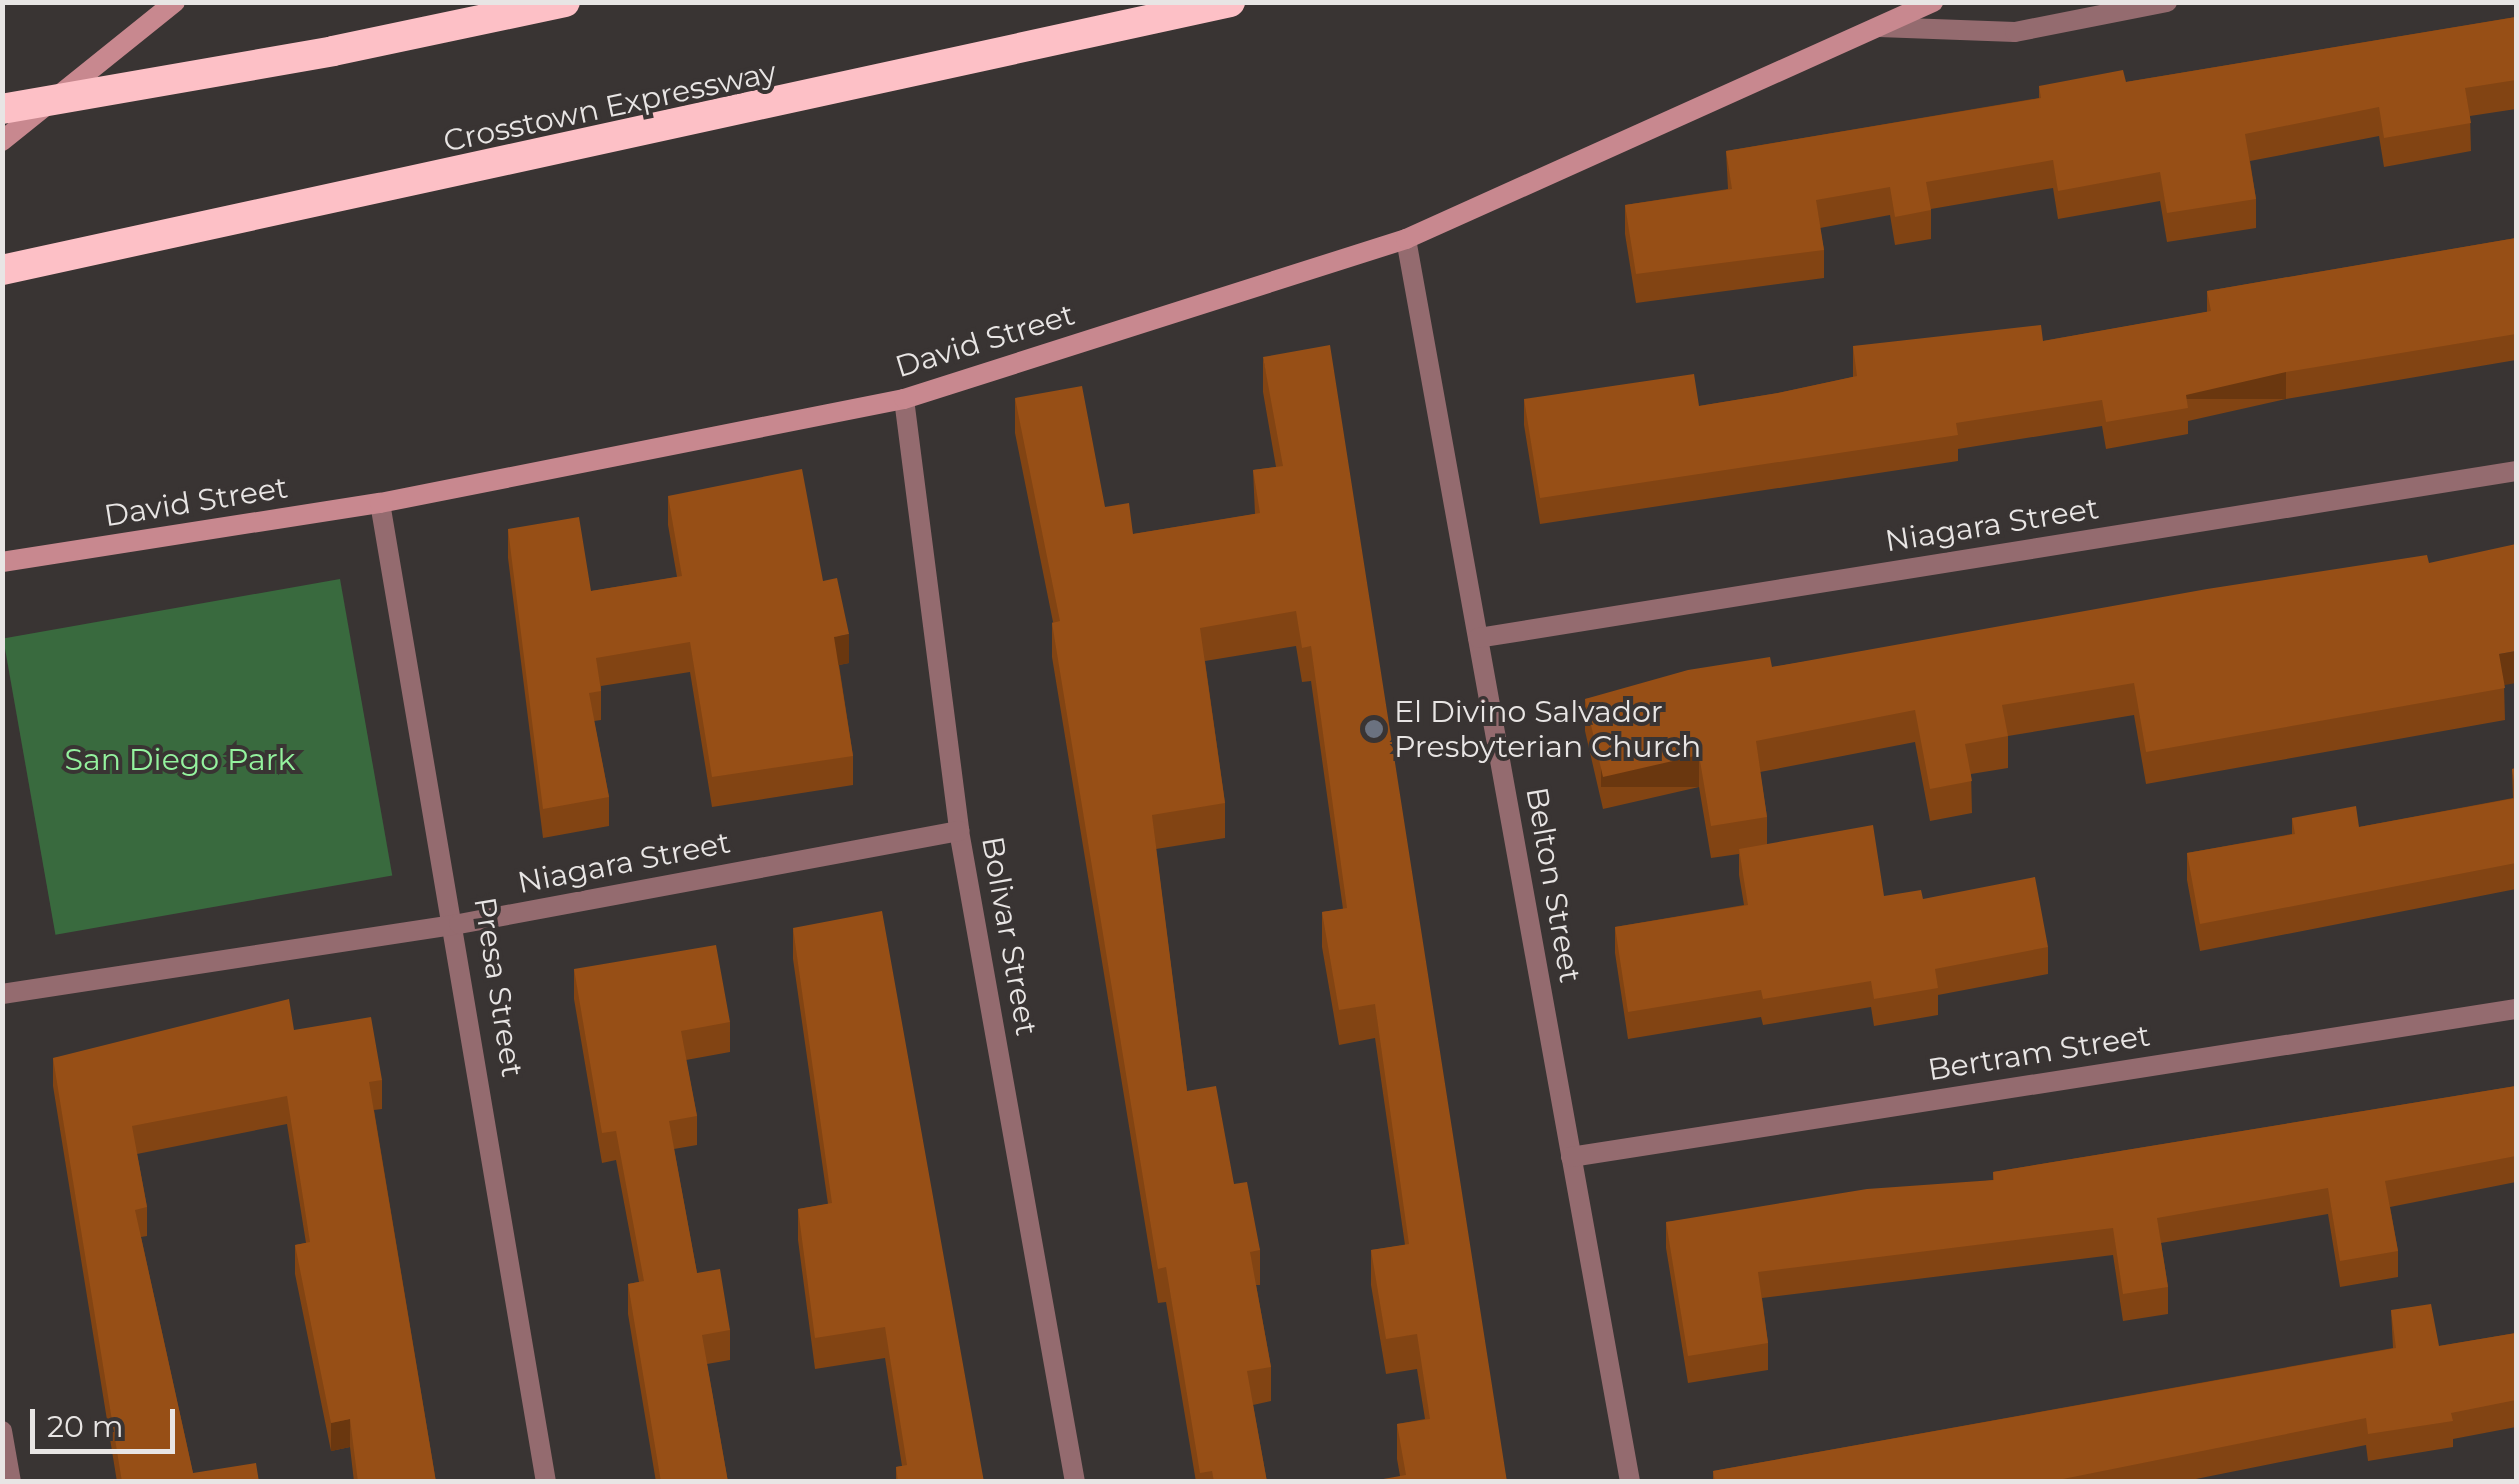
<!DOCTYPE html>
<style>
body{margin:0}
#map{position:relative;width:2519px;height:1484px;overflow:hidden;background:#393433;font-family:Montserrat,sans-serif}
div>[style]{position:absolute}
.green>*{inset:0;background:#396a3e;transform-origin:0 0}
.street>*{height:20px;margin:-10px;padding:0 10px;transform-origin:10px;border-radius:10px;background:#946b6f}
.secondary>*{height:20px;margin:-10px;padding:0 10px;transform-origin:10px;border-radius:10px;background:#c8888f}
.highway>*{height:30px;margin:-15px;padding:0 15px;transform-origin:15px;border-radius:15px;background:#fdc0c6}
.highway-bridge>*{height:30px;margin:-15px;padding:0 15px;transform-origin:15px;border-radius:15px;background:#fdc0c6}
.wall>*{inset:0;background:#824413}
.shaded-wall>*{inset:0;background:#6a370f;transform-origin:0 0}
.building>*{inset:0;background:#974f16}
.dots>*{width:28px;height:28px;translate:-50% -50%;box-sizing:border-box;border:5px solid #393433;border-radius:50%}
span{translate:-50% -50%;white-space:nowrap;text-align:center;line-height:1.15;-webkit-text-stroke:8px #393433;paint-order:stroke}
.street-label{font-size:30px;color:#e8e5e4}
.poi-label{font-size:30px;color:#e8e5e4}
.left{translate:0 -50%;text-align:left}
.park-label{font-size:30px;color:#94f39e}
.frame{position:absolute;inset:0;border:5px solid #e8e5e4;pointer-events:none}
.scale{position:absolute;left:30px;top:1409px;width:145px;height:45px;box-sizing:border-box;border:5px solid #e8e5e4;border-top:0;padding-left:12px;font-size:30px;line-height:35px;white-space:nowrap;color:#e8e5e4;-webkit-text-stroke:8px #393433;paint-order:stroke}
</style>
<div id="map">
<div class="green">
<i style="left:340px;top:579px;width:301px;height:342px;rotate:80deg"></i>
</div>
<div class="street">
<i style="left:1879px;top:27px;width:136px;rotate:2.1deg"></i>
<i style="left:2015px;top:32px;width:155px;rotate:-11.2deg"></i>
<i style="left:1406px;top:239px;width:1263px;rotate:79.78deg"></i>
<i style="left:904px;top:399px;width:435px;rotate:82.7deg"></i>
<i style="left:959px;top:831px;width:661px;rotate:79.9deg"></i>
<i style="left:380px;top:503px;width:993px;rotate:80.38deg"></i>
<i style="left:1478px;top:638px;width:1051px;rotate:-9.14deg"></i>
<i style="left:2px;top:994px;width:462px;rotate:-8.7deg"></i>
<i style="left:459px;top:924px;width:509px;rotate:-10.54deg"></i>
<i style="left:1571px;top:1157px;width:957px;rotate:-8.9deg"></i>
<i style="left:2px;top:1431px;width:52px;rotate:80deg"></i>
</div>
<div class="secondary">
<i style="left:2px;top:141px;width:222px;rotate:-38.8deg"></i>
<i style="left:2px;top:562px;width:383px;rotate:-8.9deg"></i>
<i style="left:380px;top:503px;width:534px;rotate:-11.23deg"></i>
<i style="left:904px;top:399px;width:527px;rotate:-17.68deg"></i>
<i style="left:1406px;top:239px;width:578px;rotate:-24.21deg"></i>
</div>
<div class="highway">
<i style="left:333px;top:51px;width:237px;rotate:-11.9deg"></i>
<i style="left:2px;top:270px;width:1257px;rotate:-12.31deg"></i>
</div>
<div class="highway-bridge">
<i style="left:2px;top:109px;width:336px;rotate:-9.9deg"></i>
</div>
<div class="wall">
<i style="clip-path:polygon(2516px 17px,2516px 109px,2470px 116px,2471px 151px,2384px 167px,2379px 136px,2250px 161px,2256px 199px,2256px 228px,2167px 242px,2160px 201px,2058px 219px,2053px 188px,1931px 209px,1931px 239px,1895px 245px,1890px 215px,1820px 228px,1824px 250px,1824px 278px,1636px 303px,1625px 234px,1625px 205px,1728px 189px,1726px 151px,2039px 98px,2039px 86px,2126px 82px)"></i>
<i style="clip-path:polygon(2516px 238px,2516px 360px,2286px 399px,2188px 421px,2188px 434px,2106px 449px,2102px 426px,1958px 449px,1958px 461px,1540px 524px,1524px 425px,1524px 399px,1699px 406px,1778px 393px,1853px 377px,1853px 346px,2043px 341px,2207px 312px,2207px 291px)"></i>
<i style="clip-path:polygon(1263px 357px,1507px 1482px,1400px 1476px,1397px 1459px,1397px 1424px,1425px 1419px,1417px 1369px,1386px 1374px,1371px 1285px,1371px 1250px,1405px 1245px,1375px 1038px,1339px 1045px,1322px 947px,1322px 912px,1343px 909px,1311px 681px,1302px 682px,1296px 646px,1205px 661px,1225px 803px,1225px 838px,1156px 849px,1187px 1091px,1234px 1184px,1260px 1250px,1260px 1285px,1256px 1285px,1271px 1367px,1271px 1401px,1253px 1405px,1267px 1482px,1196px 1482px,1166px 1302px,1158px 1303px,1052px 657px,1052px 623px,1053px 622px,1015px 433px,1015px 398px,1105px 507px,1133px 534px,1255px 514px,1253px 470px,1276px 467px,1263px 392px)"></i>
<i style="clip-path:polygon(668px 496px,823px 581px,849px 663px,839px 665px,853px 756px,853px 785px,712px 807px,690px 672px,601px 686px,601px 720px,594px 721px,609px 797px,609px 826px,543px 838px,508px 558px,508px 529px,591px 591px,677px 577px,668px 525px)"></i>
<i style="clip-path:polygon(2429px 563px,2504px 685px,2505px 720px,2146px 784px,2134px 715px,2008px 736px,2008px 768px,1971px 774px,1972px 813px,1930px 821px,1915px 742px,1760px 772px,1767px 817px,1767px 844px,1884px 896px,1923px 899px,2048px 947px,2048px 974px,1938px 995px,1938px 1015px,1874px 1026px,1871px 1007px,1763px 1025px,1761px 1017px,1628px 1039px,1615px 953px,1615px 927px,1744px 905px,1739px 875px,1739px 854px,1711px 858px,1699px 787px,1603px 809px,1585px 731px,1585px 699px,1772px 667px)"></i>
<i style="clip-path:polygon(2516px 768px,2516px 889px,2200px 951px,2187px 880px,2187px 853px,2292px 834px,2292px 818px,2359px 827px,2513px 798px,2512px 769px)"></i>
<i style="clip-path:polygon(793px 928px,984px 1482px,896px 1482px,896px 1467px,902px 1466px,885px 1358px,815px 1369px,798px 1240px,798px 1209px,828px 1204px,793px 959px)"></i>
<i style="clip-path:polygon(574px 969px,730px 1022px,730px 1052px,686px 1060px,697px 1116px,697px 1145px,674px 1149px,697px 1273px,730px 1330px,730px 1360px,707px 1364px,728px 1482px,656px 1482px,628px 1314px,628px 1284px,639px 1282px,616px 1160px,602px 1163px,574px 999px)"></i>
<i style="clip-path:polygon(294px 1030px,382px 1080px,382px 1109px,374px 1110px,436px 1482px,354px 1482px,350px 1447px,331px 1451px,295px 1274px,295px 1245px,306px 1243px,287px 1124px,137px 1154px,147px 1207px,147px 1236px,141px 1237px,193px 1473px,259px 1482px,117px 1482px,53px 1086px,53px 1058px)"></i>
<i style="clip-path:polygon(2516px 1086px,2516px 1182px,2390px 1207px,2398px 1251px,2398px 1277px,2340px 1287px,2328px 1214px,2161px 1243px,2168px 1287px,2168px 1314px,2123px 1321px,2113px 1255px,1762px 1298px,1768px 1343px,1768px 1370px,1688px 1383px,1666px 1248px,1666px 1222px,1993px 1180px,1993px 1172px)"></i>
<i style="clip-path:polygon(2391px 1310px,2439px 1346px,2516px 1333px,2516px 1427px,2453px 1439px,2453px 1447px,2368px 1461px,2366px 1445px,2181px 1482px,1713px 1482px,1713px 1471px,2393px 1348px)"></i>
</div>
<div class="shaded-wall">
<i style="left:2286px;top:372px;width:27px;height:103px;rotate:90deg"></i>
<i style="clip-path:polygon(849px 634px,849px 663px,834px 666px,834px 637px)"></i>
<i style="clip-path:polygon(2516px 651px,2516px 683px,2499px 686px,2499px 654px)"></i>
<i style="left:1699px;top:755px;width:32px;height:98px;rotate:90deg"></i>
<i style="clip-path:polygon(350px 1419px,350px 1447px,331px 1451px,331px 1423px)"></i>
</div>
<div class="building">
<i style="clip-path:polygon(2516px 17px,2516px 80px,2465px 88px,2471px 123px,2384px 138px,2379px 107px,2245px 134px,2256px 199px,2167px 213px,2160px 172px,2058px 191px,2053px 160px,1926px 182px,1931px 210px,1895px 217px,1890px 187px,1816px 200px,1824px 250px,1636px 274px,1625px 205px,1732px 189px,1726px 151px,2041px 98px,2039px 86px,2123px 70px,2126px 82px)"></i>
<i style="clip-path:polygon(2516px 238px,2516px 334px,2286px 372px,2186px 395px,2188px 408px,2106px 422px,2102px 400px,1956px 423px,1958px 435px,1540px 498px,1524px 399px,1694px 374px,1699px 406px,1778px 393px,1857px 376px,1853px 346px,2041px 325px,2043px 341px,2211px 311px,2207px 291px)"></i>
<i style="clip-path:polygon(1330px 345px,1507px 1482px,1366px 1482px,1406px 1475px,1397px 1424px,1430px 1419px,1417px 1334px,1386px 1339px,1371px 1250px,1409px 1244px,1375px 1004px,1339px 1010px,1322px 912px,1347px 908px,1311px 646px,1302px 648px,1296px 611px,1200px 628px,1225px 803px,1152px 815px,1187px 1091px,1216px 1086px,1234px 1184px,1247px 1182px,1260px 1250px,1250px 1252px,1271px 1367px,1247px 1371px,1267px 1482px,1214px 1482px,1212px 1471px,1200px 1473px,1166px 1267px,1158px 1269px,1052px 623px,1060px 621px,1015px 398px,1082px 386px,1105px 507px,1129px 503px,1133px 534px,1260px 513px,1253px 470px,1283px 466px,1263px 357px)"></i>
<i style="clip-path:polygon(802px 469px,823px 581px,837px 578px,849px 634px,834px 637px,853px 756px,712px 777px,690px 642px,596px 658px,601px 691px,589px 693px,609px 797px,543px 809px,508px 529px,579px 517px,591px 591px,682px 576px,668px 496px)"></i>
<i style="clip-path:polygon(2516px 544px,2516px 651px,2499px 654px,2505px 688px,2146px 752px,2134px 683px,2002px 705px,2008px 736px,1965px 744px,1972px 781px,1930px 789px,1915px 710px,1756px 741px,1767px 817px,1711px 826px,1699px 755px,1603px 777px,1585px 699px,1688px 670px,1770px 657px,1772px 667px,2207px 589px,2427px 555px,2429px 563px)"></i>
<i style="clip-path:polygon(2516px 768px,2516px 794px,2512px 769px)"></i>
<i style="clip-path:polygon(2516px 798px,2516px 863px,2200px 924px,2187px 853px,2295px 834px,2292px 818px,2356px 806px,2359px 827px)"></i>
<i style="clip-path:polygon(1873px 825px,1884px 896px,1921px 890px,1923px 899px,2035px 877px,2048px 947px,1935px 969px,1938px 988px,1874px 999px,1871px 981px,1763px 999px,1761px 990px,1628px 1012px,1615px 927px,1748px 905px,1739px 849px)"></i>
<i style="clip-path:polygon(882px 911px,984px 1482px,898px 1482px,896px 1467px,907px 1465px,885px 1327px,815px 1338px,798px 1209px,832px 1203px,793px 928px)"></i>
<i style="clip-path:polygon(716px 945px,730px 1022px,681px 1031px,697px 1116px,669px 1121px,697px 1273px,720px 1269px,730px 1330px,702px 1335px,728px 1482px,661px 1482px,628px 1284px,644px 1281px,616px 1131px,602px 1133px,574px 969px)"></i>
<i style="clip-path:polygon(289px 999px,294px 1030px,371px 1017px,382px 1080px,369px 1082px,436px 1482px,358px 1482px,350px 1419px,331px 1423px,295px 1245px,310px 1242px,287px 1096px,132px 1126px,147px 1207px,135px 1210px,193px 1473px,256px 1463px,259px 1482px,122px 1482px,53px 1058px)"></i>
<i style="clip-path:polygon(2516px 1086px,2516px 1156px,2385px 1181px,2398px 1251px,2340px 1261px,2328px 1188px,2157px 1218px,2168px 1287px,2123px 1294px,2113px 1228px,1758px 1272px,1768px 1343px,1688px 1356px,1666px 1222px,1867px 1189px,1994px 1180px,1993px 1172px)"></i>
<i style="clip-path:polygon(2431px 1304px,2439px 1346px,2516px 1333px,2516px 1400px,2451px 1413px,2453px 1421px,2368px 1434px,2366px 1418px,2048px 1482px,1715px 1482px,1713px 1471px,2396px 1348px,2391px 1310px)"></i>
</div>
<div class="dots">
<i style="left:1374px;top:729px;background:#6b7280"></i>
</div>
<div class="street-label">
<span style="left:610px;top:107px;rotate:-12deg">Crosstown Expressway</span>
<span style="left:985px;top:341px;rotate:-17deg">David Street</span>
<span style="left:196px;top:502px;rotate:-9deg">David Street</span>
<span style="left:1992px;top:525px;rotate:-9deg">Niagara Street</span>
<span style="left:624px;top:863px;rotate:-11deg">Niagara Street</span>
<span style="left:1553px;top:885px;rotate:80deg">Belton Street</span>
<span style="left:1009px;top:936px;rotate:80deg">Bolivar Street</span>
<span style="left:498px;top:987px;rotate:81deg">Presa Street</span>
<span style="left:2039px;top:1053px;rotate:-9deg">Bertram Street</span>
</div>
<div class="poi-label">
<span class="left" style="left:1394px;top:729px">El Divino Salvador<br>Presbyterian Church</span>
</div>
<div class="park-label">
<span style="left:180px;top:760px">San Diego Park</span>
</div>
<div class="frame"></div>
<div class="scale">20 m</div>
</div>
